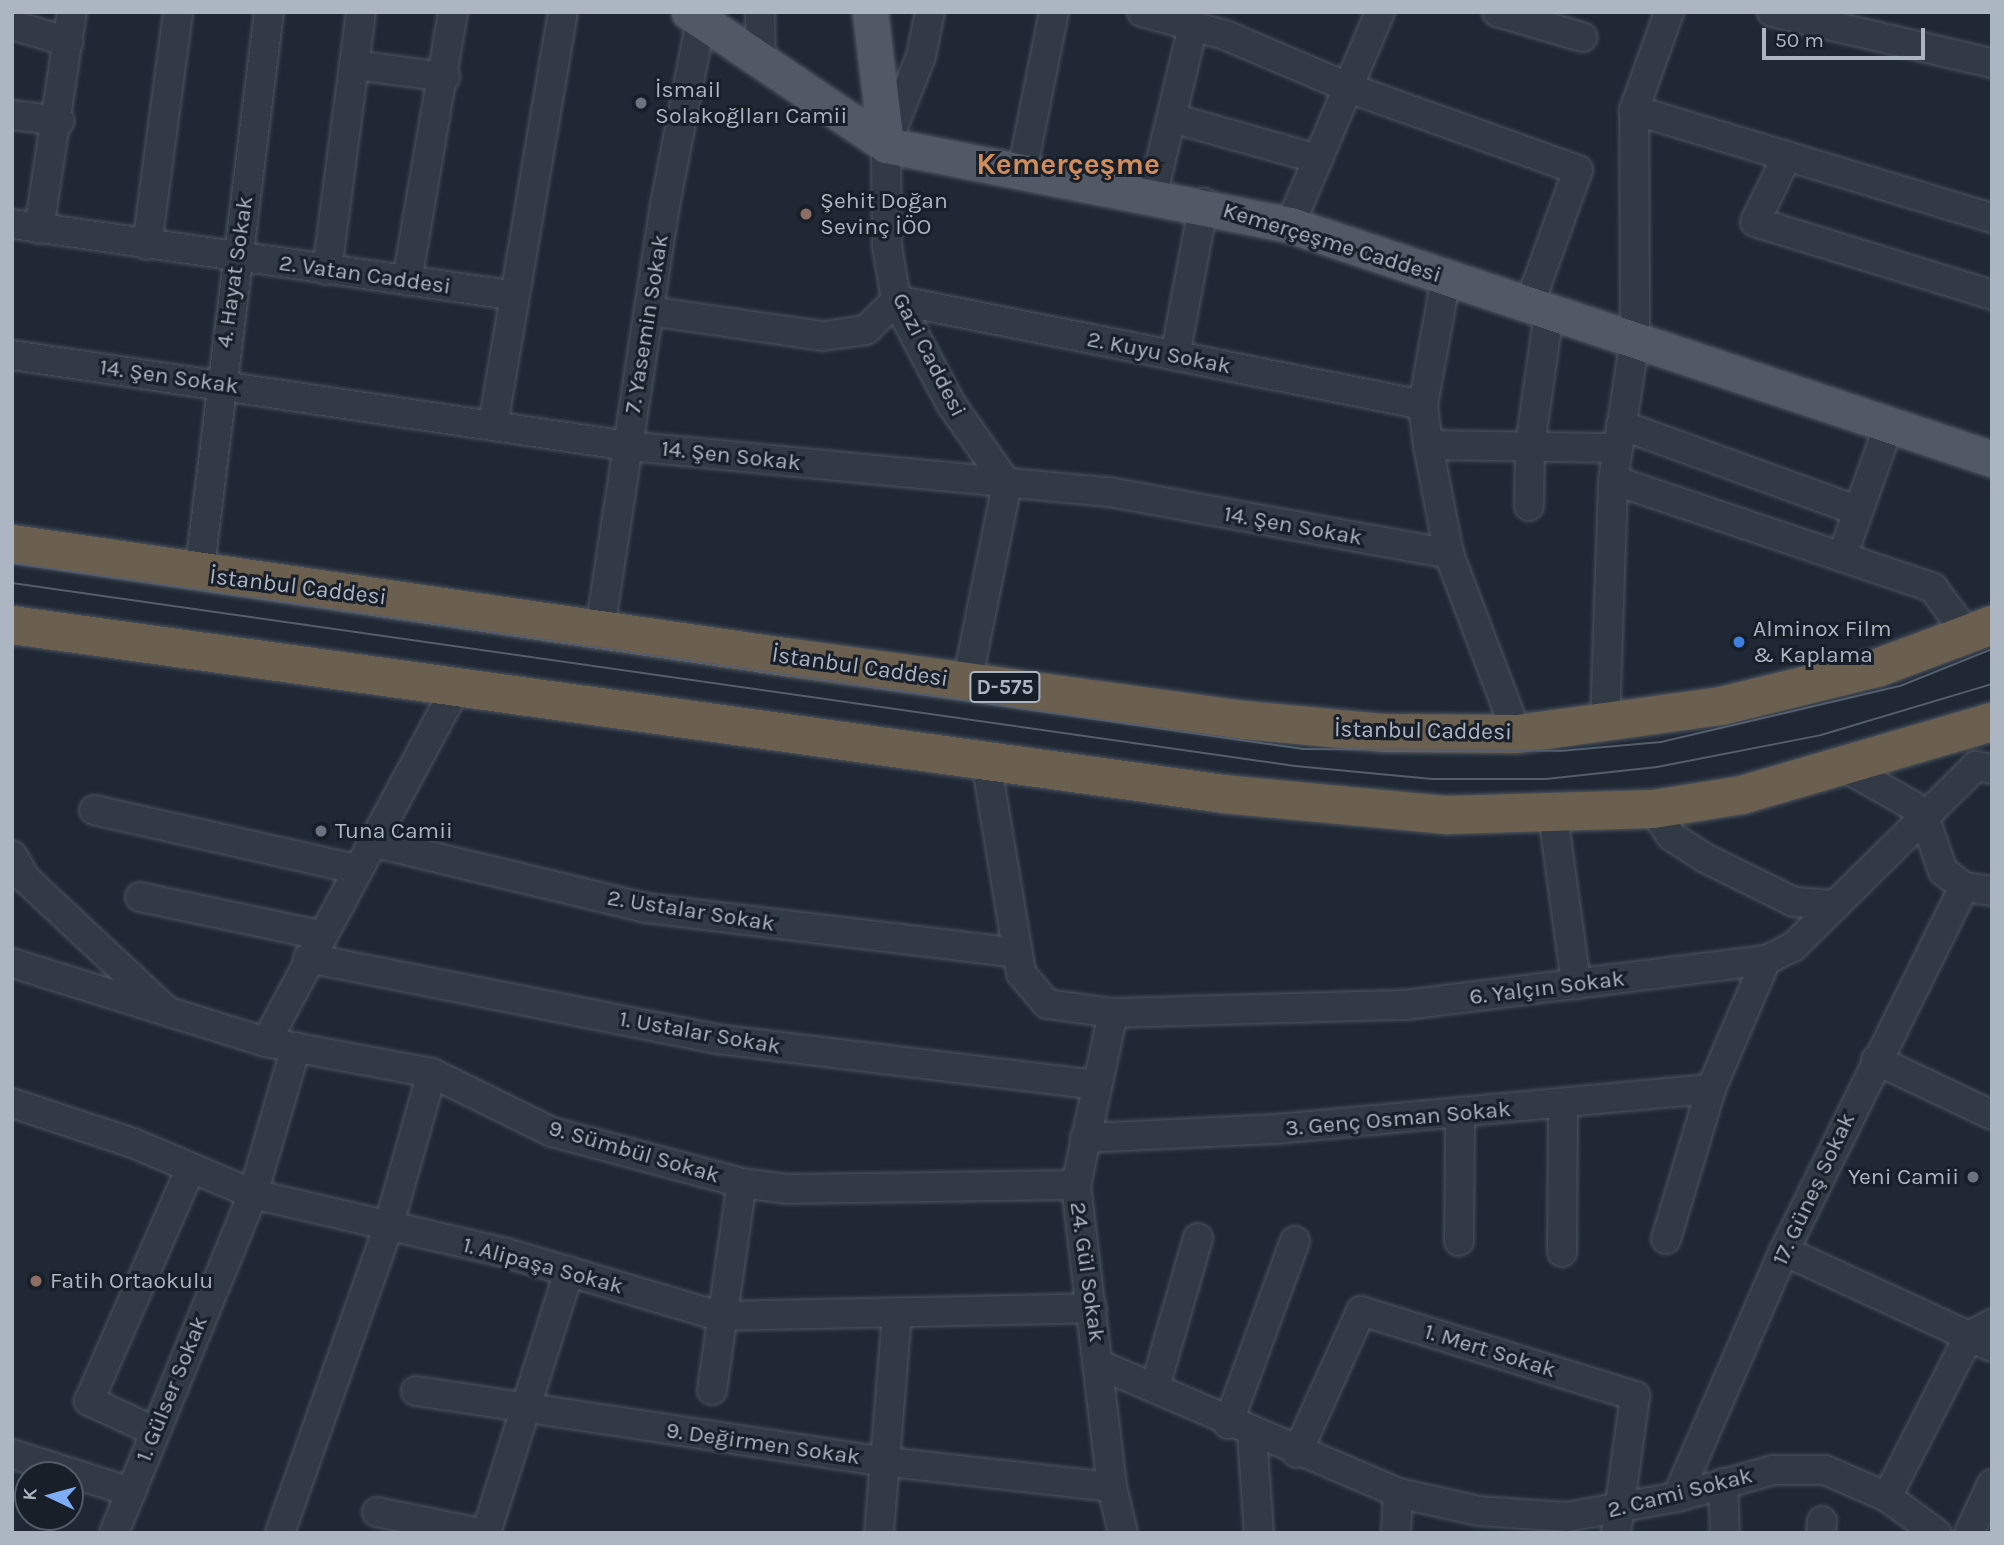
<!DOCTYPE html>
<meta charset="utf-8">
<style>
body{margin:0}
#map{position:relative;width:2004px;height:1545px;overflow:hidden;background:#1f2834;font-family:Karla,sans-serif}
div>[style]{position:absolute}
.roads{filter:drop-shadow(0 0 2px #4d5560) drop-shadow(0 0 2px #4d5560)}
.minor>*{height:28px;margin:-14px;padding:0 14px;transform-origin:14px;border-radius:14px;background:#323a45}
.major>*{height:35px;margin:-17.5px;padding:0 17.5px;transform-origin:17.5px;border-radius:17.5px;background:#505965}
.highway>*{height:38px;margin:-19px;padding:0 19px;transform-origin:19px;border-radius:19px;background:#6b604f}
.tram>*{height:2px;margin:-1px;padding:0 1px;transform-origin:1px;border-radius:1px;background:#545e6c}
.dots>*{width:19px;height:19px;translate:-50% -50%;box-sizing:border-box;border:4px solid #181f29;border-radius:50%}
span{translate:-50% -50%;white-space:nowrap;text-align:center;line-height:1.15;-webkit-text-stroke:6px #181f29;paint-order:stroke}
.shield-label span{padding:2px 5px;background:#181f29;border:2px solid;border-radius:5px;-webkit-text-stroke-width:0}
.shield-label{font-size:21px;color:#acb5c2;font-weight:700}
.poi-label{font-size:23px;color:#acb5c2}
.left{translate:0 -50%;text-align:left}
.right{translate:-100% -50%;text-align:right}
.street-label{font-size:23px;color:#acb5c2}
.district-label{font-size:30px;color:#d08c5a;font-weight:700}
.frame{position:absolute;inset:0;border:14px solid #acb5c2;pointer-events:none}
.north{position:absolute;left:14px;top:1461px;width:70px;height:70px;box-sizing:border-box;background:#181f29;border:2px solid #535b66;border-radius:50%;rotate:275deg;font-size:19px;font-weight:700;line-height:28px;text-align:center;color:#acb5c2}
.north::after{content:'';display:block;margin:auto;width:24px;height:32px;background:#7eadf5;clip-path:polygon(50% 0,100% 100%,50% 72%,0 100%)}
.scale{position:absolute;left:1762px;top:28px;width:163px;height:32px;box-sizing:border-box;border:4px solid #acb5c2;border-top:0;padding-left:9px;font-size:21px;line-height:24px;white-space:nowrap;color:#acb5c2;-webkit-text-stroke:5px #181f29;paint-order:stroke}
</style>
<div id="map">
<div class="roads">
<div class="minor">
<i style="left:760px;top:12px;width:48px;rotate:88.8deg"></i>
<i style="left:930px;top:12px;width:45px;rotate:101.6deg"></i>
<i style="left:921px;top:56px;width:96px;rotate:111.5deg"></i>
<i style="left:886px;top:145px;width:101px;rotate:89.4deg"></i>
<i style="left:887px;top:246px;width:55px;rotate:80.5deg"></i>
<i style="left:896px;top:300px;width:118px;rotate:62.1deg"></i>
<i style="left:951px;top:404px;width:98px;rotate:55deg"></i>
<i style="left:1007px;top:484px;width:202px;rotate:101.4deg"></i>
<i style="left:1142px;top:12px;width:86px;rotate:15.5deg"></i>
<i style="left:1225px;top:35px;width:135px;rotate:23.1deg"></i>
<i style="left:1349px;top:88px;width:243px;rotate:19.7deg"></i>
<i style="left:1578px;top:170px;width:144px;rotate:109.9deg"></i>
<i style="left:1497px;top:12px;width:89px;rotate:16.4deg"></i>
<i style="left:1772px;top:12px;width:226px;rotate:13.1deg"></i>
<i style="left:12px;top:25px;width:59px;rotate:16.6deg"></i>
<i style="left:354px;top:65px;width:92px;rotate:7.5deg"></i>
<i style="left:1634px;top:110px;width:374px;rotate:16.8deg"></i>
<i style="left:12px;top:115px;width:48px;rotate:7.1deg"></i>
<i style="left:1172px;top:118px;width:152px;rotate:15.7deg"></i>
<i style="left:1787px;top:156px;width:73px;rotate:115.9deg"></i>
<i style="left:1755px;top:222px;width:248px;rotate:17.1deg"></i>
<i style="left:1023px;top:167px;width:158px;rotate:-78.7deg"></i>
<i style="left:1153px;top:193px;width:172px;rotate:-76.5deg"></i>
<i style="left:12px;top:224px;width:504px;rotate:8.1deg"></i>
<i style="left:1290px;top:225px;width:231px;rotate:-67.1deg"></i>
<i style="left:39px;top:229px;width:219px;rotate:-81.4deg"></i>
<i style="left:147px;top:245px;width:235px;rotate:-82.4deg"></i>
<i style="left:327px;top:270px;width:260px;rotate:-82.5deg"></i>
<i style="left:1446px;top:278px;width:129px;rotate:100.3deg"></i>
<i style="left:1423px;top:405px;width:40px;rotate:82.9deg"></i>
<i style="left:1428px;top:445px;width:111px;rotate:79.1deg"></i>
<i style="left:1449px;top:554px;width:192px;rotate:69.3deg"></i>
<i style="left:407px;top:281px;width:273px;rotate:-80.3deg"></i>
<i style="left:649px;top:311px;width:176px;rotate:8.2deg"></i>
<i style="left:823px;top:336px;width:43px;rotate:-7.9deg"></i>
<i style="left:866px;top:330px;width:42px;rotate:-45deg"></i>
<i style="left:896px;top:300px;width:537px;rotate:11.27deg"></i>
<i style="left:12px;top:355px;width:623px;rotate:8.4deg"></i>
<i style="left:628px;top:446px;width:483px;rotate:5.5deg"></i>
<i style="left:1109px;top:492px;width:346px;rotate:10.3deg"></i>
<i style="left:1175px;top:356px;width:156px;rotate:-79.3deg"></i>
<i style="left:493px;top:425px;width:419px;rotate:-80.4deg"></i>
<i style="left:1621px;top:425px;width:252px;rotate:19.9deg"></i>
<i style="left:1428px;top:445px;width:190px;rotate:0.9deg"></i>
<i style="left:1613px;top:480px;width:338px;rotate:18.6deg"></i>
<i style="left:1933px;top:588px;width:59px;rotate:53.3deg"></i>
<i style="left:1529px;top:506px;width:60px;rotate:-89deg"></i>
<i style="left:1530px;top:446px;width:135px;rotate:-81.9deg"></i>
<i style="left:1842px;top:557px;width:143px;rotate:-70.4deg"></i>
<i style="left:199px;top:574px;width:566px;rotate:-82.9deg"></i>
<i style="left:600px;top:629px;width:429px;rotate:-81.3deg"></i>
<i style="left:665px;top:205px;width:189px;rotate:-79deg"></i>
<i style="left:1605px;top:724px;width:244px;rotate:-88.1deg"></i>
<i style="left:1613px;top:480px;width:142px;rotate:-81.1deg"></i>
<i style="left:1635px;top:340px;width:230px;rotate:-90.2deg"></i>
<i style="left:1634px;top:110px;width:104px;rotate:-70.3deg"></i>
<i style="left:986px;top:761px;width:215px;rotate:80.6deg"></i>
<i style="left:1021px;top:973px;width:40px;rotate:50deg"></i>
<i style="left:1047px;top:1004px;width:67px;rotate:7.8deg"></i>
<i style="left:1113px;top:1013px;width:292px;rotate:-1.6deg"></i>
<i style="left:1405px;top:1005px;width:364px;rotate:-7.1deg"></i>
<i style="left:1766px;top:960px;width:30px;rotate:-26deg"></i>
<i style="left:1793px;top:947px;width:257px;rotate:-44.7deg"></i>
<i style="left:1976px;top:766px;width:16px;rotate:11deg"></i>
<i style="left:1848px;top:769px;width:75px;rotate:29.6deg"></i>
<i style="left:1913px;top:806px;width:21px;rotate:51deg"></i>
<i style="left:1926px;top:822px;width:52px;rotate:70.9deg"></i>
<i style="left:1943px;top:871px;width:26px;rotate:37deg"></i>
<i style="left:1964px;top:887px;width:28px;rotate:8deg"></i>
<i style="left:1653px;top:809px;width:32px;rotate:56deg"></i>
<i style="left:1671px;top:836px;width:40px;rotate:32.9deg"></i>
<i style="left:1705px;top:858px;width:99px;rotate:26.3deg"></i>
<i style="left:1794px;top:902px;width:42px;rotate:4.1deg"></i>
<i style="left:94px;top:810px;width:269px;rotate:12.7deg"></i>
<i style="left:1553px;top:815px;width:171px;rotate:82.2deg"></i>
<i style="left:371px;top:842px;width:283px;rotate:13.5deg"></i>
<i style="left:646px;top:908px;width:373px;rotate:6.9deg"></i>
<i style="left:12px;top:855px;width:28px;rotate:60deg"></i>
<i style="left:26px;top:879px;width:190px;rotate:43.1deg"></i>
<i style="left:140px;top:897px;width:184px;rotate:11.9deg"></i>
<i style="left:308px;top:958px;width:417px;rotate:11.2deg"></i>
<i style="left:717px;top:1039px;width:382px;rotate:6.9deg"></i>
<i style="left:12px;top:963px;width:266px;rotate:17.3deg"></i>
<i style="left:266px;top:1042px;width:169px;rotate:10.6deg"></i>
<i style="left:432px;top:1073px;width:134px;rotate:26.2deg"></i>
<i style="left:552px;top:1132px;width:197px;rotate:15deg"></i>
<i style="left:742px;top:1183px;width:45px;rotate:7.6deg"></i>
<i style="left:787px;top:1189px;width:289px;rotate:-0.8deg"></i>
<i style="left:1113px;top:1013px;width:176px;rotate:102.1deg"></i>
<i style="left:1076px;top:1185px;width:304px;rotate:83.2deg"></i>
<i style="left:1112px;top:1487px;width:47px;rotate:76.6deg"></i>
<i style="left:266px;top:1042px;width:406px;rotate:-61.8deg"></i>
<i style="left:1876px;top:1060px;width:128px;rotate:25.4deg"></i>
<i style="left:12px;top:1103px;width:127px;rotate:18.3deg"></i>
<i style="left:133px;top:1143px;width:130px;rotate:23deg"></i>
<i style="left:253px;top:1194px;width:260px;rotate:13.1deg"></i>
<i style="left:506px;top:1253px;width:222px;rotate:16.5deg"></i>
<i style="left:719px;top:1316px;width:373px;rotate:-1.2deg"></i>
<i style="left:1085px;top:1138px;width:192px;rotate:-2.7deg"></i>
<i style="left:1277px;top:1129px;width:436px;rotate:-5.3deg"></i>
<i style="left:1666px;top:1239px;width:157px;rotate:-73.3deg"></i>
<i style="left:1711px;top:1089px;width:140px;rotate:-66.9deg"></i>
<i style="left:1459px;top:1241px;width:126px;rotate:-89.5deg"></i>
<i style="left:1784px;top:1251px;width:204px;rotate:24.7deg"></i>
<i style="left:1969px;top:1336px;width:26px;rotate:-28deg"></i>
<i style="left:1562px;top:1252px;width:148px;rotate:-89.6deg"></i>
<i style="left:1100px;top:1365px;width:324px;rotate:23.2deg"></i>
<i style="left:1398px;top:1493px;width:83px;rotate:12.5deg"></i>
<i style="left:1479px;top:1511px;width:88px;rotate:3.9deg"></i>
<i style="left:1567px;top:1517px;width:112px;rotate:-10.3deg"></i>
<i style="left:1677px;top:1497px;width:100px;rotate:-15.7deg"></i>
<i style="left:1773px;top:1470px;width:52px"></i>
<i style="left:1825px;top:1470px;width:68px;rotate:23.5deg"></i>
<i style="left:1887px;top:1497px;width:61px;rotate:36.3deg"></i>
<i style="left:1155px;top:1387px;width:155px;rotate:-73.9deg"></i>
<i style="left:712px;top:1390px;width:209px;rotate:-81.8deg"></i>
<i style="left:416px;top:1391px;width:477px;rotate:8.6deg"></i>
<i style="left:888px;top:1462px;width:225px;rotate:6.4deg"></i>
<i style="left:1228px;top:1424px;width:195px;rotate:-69.9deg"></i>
<i style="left:154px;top:1431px;width:72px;rotate:-155.2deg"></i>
<i style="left:89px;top:1401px;width:254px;rotate:-66.4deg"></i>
<i style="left:1252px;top:1434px;width:99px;rotate:86deg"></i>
<i style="left:1297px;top:1453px;width:156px;rotate:-65.7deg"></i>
<i style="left:1361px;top:1311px;width:287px;rotate:17.2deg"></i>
<i style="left:1635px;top:1396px;width:138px;rotate:97.9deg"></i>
<i style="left:12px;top:1454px;width:125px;rotate:17.7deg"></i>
<i style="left:1723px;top:1483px;width:50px;rotate:87.7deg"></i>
<i style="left:1677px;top:1497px;width:268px;rotate:-66.5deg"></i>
<i style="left:1784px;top:1251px;width:406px;rotate:-63.7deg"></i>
<i style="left:1887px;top:1497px;width:181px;rotate:-63deg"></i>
<i style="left:1969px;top:1336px;width:25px;rotate:26deg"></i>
<i style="left:377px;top:1512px;width:105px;rotate:11.5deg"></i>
<i style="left:114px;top:1533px;width:366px;rotate:-67.7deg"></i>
<i style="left:253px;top:1194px;width:153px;rotate:-73.7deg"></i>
<i style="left:280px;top:1533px;width:324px;rotate:-70.5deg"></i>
<i style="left:388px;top:1228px;width:161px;rotate:-74.2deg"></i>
<i style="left:486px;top:1533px;width:275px;rotate:-72.4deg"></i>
<i style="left:879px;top:1533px;width:220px;rotate:-85.3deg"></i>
<i style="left:1396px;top:1533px;width:40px;rotate:-87.1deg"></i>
<i style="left:1821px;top:1533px;width:12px;rotate:-85deg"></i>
<i style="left:1969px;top:1533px;width:54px;rotate:-64.9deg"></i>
</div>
<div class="major">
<i style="left:689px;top:12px;width:238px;rotate:34deg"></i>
<i style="left:886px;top:145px;width:412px;rotate:11.2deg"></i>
<i style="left:1290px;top:225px;width:740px;rotate:18.43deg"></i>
<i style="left:870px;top:12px;width:134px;rotate:83.1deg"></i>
</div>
<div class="highway">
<i style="left:12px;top:544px;width:788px;rotate:8.32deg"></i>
<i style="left:792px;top:658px;width:456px;rotate:7.8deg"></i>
<i style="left:1244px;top:720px;width:142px;rotate:5.3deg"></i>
<i style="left:1385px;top:733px;width:132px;rotate:0.4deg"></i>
<i style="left:1517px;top:734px;width:206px;rotate:-7.8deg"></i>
<i style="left:1721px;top:706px;width:161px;rotate:-13.7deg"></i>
<i style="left:1877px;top:668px;width:123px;rotate:-20.5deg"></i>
<i style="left:12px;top:625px;width:1223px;rotate:7.94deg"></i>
<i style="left:1223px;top:794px;width:225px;rotate:5.4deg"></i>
<i style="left:1447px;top:815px;width:206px;rotate:-1.7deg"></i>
<i style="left:1653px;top:809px;width:90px;rotate:-8.9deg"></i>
<i style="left:1742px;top:795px;width:260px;rotate:-16.3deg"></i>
</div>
</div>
<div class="tram">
<i style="left:12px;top:563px;width:1303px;rotate:8.2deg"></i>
<i style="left:1302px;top:749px;width:258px;rotate:0.4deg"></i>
<i style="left:1560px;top:751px;width:101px;rotate:-5.1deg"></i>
<i style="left:1661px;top:742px;width:245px;rotate:-13.2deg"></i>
<i style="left:1900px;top:686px;width:99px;rotate:-21.9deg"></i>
<i style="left:12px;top:583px;width:1296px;rotate:8.12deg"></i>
<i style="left:1295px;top:766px;width:138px;rotate:5.4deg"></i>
<i style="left:1432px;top:779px;width:114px"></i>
<i style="left:1546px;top:779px;width:112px;rotate:-6.2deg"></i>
<i style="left:1657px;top:767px;width:167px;rotate:-11deg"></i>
<i style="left:1821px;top:735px;width:178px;rotate:-16.6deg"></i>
</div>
<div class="dots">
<i style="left:641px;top:103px;background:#6b7280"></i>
<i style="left:806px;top:214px;background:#8d6e63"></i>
<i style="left:1739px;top:642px;background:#3f7fe0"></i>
<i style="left:321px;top:831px;background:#6b7280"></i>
<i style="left:1973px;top:1177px;background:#6b7280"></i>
<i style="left:36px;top:1281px;background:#8d6e63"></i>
</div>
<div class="shield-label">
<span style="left:1005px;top:687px">D-575</span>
</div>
<div class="poi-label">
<span class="left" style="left:655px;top:103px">İsmail<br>Solakoğlları Camii</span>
<span class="left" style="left:820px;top:214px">Şehit Doğan<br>Sevinç İÖO</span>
<span class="left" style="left:1753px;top:642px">Alminox Film<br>&amp; Kaplama</span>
<span class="left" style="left:335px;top:831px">Tuna Camii</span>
<span class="right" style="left:1959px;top:1177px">Yeni Camii</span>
<span class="left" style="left:50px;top:1281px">Fatih Ortaokulu</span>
</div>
<div class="street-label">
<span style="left:1332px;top:243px;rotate:17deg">Kemerçeşme Caddesi</span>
<span style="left:235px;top:272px;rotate:-82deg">4. Hayat Sokak</span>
<span style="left:365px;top:275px;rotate:8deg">2. Vatan Caddesi</span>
<span style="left:647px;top:324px;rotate:-81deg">7. Yasemin Sokak</span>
<span style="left:1159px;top:353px;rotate:11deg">2. Kuyu Sokak</span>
<span style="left:929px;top:355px;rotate:63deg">Gazi Caddesi</span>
<span style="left:169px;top:377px;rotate:8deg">14. Şen Sokak</span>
<span style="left:731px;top:456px;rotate:6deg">14. Şen Sokak</span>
<span style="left:1293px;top:526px;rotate:10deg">14. Şen Sokak</span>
<span style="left:298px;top:587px;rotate:7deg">İstanbul Caddesi</span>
<span style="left:860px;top:667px;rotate:8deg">İstanbul Caddesi</span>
<span style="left:1423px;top:731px;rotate:1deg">İstanbul Caddesi</span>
<span style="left:691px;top:911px;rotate:9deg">2. Ustalar Sokak</span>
<span style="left:1547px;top:988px;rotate:-7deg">6. Yalçın Sokak</span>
<span style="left:700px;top:1033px;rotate:10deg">1. Ustalar Sokak</span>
<span style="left:1398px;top:1119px;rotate:-5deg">3. Genç Osman Sokak</span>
<span style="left:634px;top:1152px;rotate:16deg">9. Sümbül Sokak</span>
<span style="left:1814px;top:1189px;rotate:-65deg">17. Güneş Sokak</span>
<span style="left:543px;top:1266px;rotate:15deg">1. Alipaşa Sokak</span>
<span style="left:1087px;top:1272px;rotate:82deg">24. Gül Sokak</span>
<span style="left:1490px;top:1351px;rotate:17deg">1. Mert Sokak</span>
<span style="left:172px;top:1389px;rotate:-68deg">1. Gülser Sokak</span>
<span style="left:763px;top:1444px;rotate:8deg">9. Değirmen Sokak</span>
<span style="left:1680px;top:1493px;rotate:-14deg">2. Cami Sokak</span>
</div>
<div class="district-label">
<span style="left:1068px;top:164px">Kemerçeşme</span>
</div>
<div class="frame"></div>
<div class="north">K</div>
<div class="scale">50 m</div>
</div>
